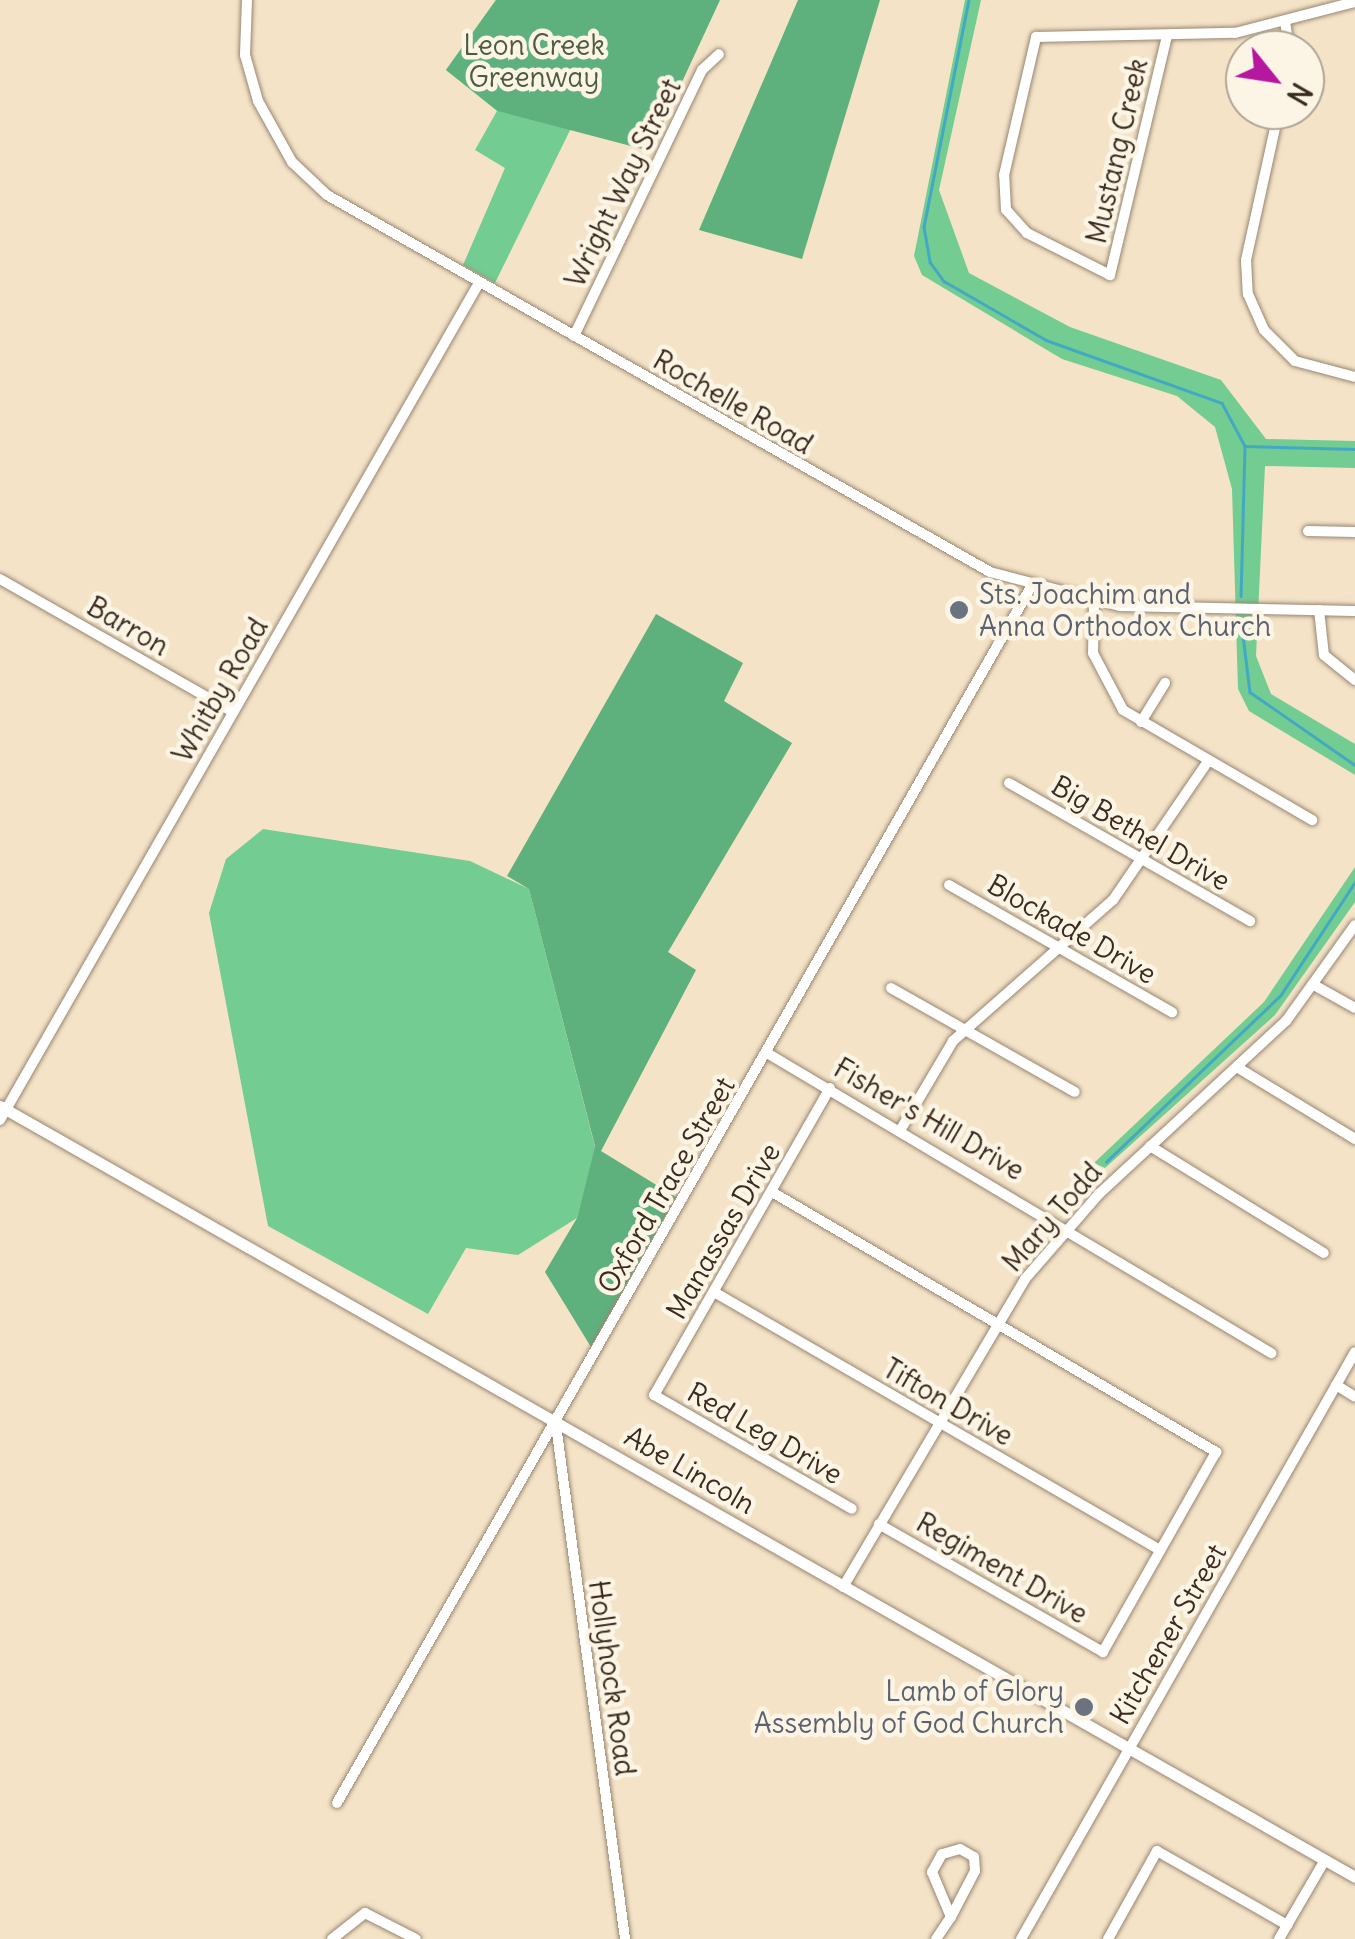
<!DOCTYPE html>
<style>
body{margin:0}
#map{position:relative;width:1355px;height:1939px;overflow:hidden;background:#f4e3c7;font-family:Delius,sans-serif}
div>[style]{position:absolute}
.green>*{inset:0;background:#73cc92}
.forest>*{inset:0;background:#5eb07c}
.stream>*{height:2.5px;margin:-1.25px;padding:0 1.25px;transform-origin:1.25px;border-radius:1.25px;background:#43a9c3}
.roads{filter:drop-shadow(0 0 2px #988672) drop-shadow(0 0 2px #988672)}
.minor>*{height:10px;margin:-5px;padding:0 5px;transform-origin:5px;border-radius:5px;background:#fff}
.tertiary>*{height:11px;margin:-5.5px;padding:0 5.5px;transform-origin:5.5px;border-radius:5.5px;background:#fff}
.dots>*{width:28px;height:28px;translate:-50% -50%;box-sizing:border-box;border:5px solid #fcf5e5;border-radius:50%}
span{translate:-50% -50%;white-space:nowrap;text-align:center;line-height:1.15;-webkit-text-stroke:9px #fcf5e5;paint-order:stroke}
.park-label{font-size:28px;color:#4c5b41}
.street-label{font-size:28px;color:#3b2a1e}
.worship-label{font-size:28px;color:#5b616d}
.left{translate:0 -50%;text-align:left}
.right{translate:-100% -50%;text-align:right}
.north{position:absolute;left:1225px;top:30px;width:100px;height:100px;box-sizing:border-box;background:#fcf5e5;border:2px solid #afa495;border-radius:50%;rotate:120deg;font-size:28px;font-weight:700;line-height:40px;text-align:center;color:#3b2a1e}
.north::after{content:'';display:block;margin:auto;width:35px;height:45px;background:#b5179e;clip-path:polygon(50% 0,100% 100%,50% 72%,0 100%)}
</style>
<div id="map">
<div class="green">
<i style="clip-path:polygon(496px 0,634px 0,495px 283px,463px 265px,505px 168px,475px 150px,497px 111px,446px 70px)"></i>
<i style="clip-path:polygon(965px 0,981px 0,939px 190px,969px 273px,1070px 327px,1221px 380px,1266px 439px,1355px 441px,1355px 468px,1265px 466px,1256px 656px,1271px 694px,1355px 744px,1355px 775px,1249px 711px,1238px 689px,1232px 489px,1215px 427px,1177px 396px,1062px 359px,922px 275px,914px 256px)"></i>
<i style="clip-path:polygon(263px 829px,470px 861px,529px 889px,595px 1147px,577px 1218px,518px 1255px,466px 1248px,428px 1314px,268px 1226px,209px 913px,226px 859px)"></i>
<i style="clip-path:polygon(1355px 867px,1355px 902px,1275px 1015px,1105px 1168px,1094px 1163px,1264px 1002px)"></i>
</div>
<div class="forest">
<i style="clip-path:polygon(496px 0,720px 0,650px 151px,498px 111px,446px 70px)"></i>
<i style="clip-path:polygon(798px 0,880px 0,802px 259px,699px 230px)"></i>
<i style="clip-path:polygon(656px 614px,743px 663px,724px 701px,792px 743px,668px 952px,696px 970px,601px 1151px,676px 1197px,591px 1347px,545px 1272px,577px 1218px,595px 1146px,529px 889px,507px 876px)"></i>
</div>
<div class="stream">
<i style="left:969px;top:0;width:231px;rotate:101.2deg"></i>
<i style="left:924px;top:227px;width:36px;rotate:80deg"></i>
<i style="left:930px;top:262px;width:24px;rotate:54deg"></i>
<i style="left:944px;top:281px;width:118px;rotate:30deg"></i>
<i style="left:1046px;top:340px;width:187px;rotate:19.7deg"></i>
<i style="left:1222px;top:403px;width:49px;rotate:61.9deg"></i>
<i style="left:1245px;top:446px;width:150px;rotate:91.5deg"></i>
<i style="left:1247px;top:446px;width:108px;rotate:1.6deg"></i>
<i style="left:1241px;top:619px;width:74px;rotate:83deg"></i>
<i style="left:1250px;top:692px;width:128px;rotate:34.8deg"></i>
<i style="left:1106px;top:1162px;width:240px;rotate:-43.7deg"></i>
<i style="left:1280px;top:996px;width:136px;rotate:-56.7deg"></i>
</div>
<div class="roads">
<div class="minor">
<i style="left:247px;top:0;width:55px;rotate:92.1deg"></i>
<i style="left:245px;top:55px;width:48px;rotate:74.2deg"></i>
<i style="left:258px;top:101px;width:70px;rotate:60.9deg"></i>
<i style="left:292px;top:162px;width:48px;rotate:43.3deg"></i>
<i style="left:327px;top:195px;width:763px;rotate:29.62deg"></i>
<i style="left:990px;top:572px;width:134px;rotate:14.7deg"></i>
<i style="left:1120px;top:606px;width:235px;rotate:1.2deg"></i>
<i style="left:1285px;top:21px;width:29px;rotate:82deg"></i>
<i style="left:1167px;top:36px;width:246px;rotate:103.4deg"></i>
<i style="left:1110px;top:275px;width:93px;rotate:-153.2deg"></i>
<i style="left:1027px;top:233px;width:31px;rotate:-132deg"></i>
<i style="left:1006px;top:210px;width:35px;rotate:-93deg"></i>
<i style="left:1004px;top:175px;width:142px;rotate:-76.9deg"></i>
<i style="left:1036px;top:37px;width:199px;rotate:-1.2deg"></i>
<i style="left:1235px;top:33px;width:124px;rotate:-14.5deg"></i>
<i style="left:1279px;top:110px;width:154px;rotate:102.4deg"></i>
<i style="left:1246px;top:260px;width:34px;rotate:87deg"></i>
<i style="left:1248px;top:294px;width:39px;rotate:66deg"></i>
<i style="left:1264px;top:330px;width:44px;rotate:45deg"></i>
<i style="left:1295px;top:361px;width:62px;rotate:14.9deg"></i>
<i style="left:574px;top:336px;width:295px;rotate:-64.3deg"></i>
<i style="left:702px;top:70px;width:23px;rotate:-43deg"></i>
<i style="left:1308px;top:531px;width:47px;rotate:1.2deg"></i>
<i style="left:0;top:579px;width:268px;rotate:29.7deg"></i>
<i style="left:1094px;top:603px;width:50px;rotate:91.1deg"></i>
<i style="left:1093px;top:653px;width:64px;rotate:62.2deg"></i>
<i style="left:1123px;top:710px;width:219px;rotate:30.2deg"></i>
<i style="left:1319px;top:610px;width:45px;rotate:83.7deg"></i>
<i style="left:1324px;top:655px;width:40px;rotate:39deg"></i>
<i style="left:1141px;top:722px;width:46px;rotate:-58.4deg"></i>
<i style="left:1009px;top:783px;width:278px;rotate:29.8deg"></i>
<i style="left:949px;top:885px;width:257px;rotate:29.7deg"></i>
<i style="left:1314px;top:985px;width:47px;rotate:29.3deg"></i>
<i style="left:891px;top:988px;width:211px;rotate:29.5deg"></i>
<i style="left:767px;top:1053px;width:587px;rotate:30.76deg"></i>
<i style="left:1240px;top:1069px;width:135px;rotate:31.3deg"></i>
<i style="left:830px;top:1088px;width:354px;rotate:119.8deg"></i>
<i style="left:654px;top:1395px;width:228px;rotate:29.9deg"></i>
<i style="left:0;top:1120px;width:964px;rotate:-60.22deg"></i>
<i style="left:901px;top:1129px;width:102px;rotate:-59.4deg"></i>
<i style="left:953px;top:1041px;width:213px;rotate:-41.4deg"></i>
<i style="left:1113px;top:900px;width:168px;rotate:-55.6deg"></i>
<i style="left:1150px;top:1146px;width:204px;rotate:31.6deg"></i>
<i style="left:772px;top:1192px;width:515px;rotate:30.35deg"></i>
<i style="left:1216px;top:1452px;width:230px;rotate:119.5deg"></i>
<i style="left:1103px;top:1652px;width:258px;rotate:-150.3deg"></i>
<i style="left:714px;top:1292px;width:515px;rotate:30.05deg"></i>
<i style="left:1336px;top:1385px;width:22px;rotate:32deg"></i>
<i style="left:556px;top:1425px;width:519px;rotate:82.35deg"></i>
<i style="left:843px;top:1587px;width:358px;rotate:-59.4deg"></i>
<i style="left:1025px;top:1279px;width:113px;rotate:-49deg"></i>
<i style="left:1099px;top:1194px;width:255px;rotate:-42.8deg"></i>
<i style="left:1286px;top:1021px;width:118px;rotate:-54.3deg"></i>
<i style="left:337px;top:1803px;width:1400px;rotate:-60.29deg"></i>
<i style="left:332px;top:1939px;width:42px;rotate:-38.2deg"></i>
<i style="left:365px;top:1913px;width:57px;rotate:27deg"></i>
<i style="left:936px;top:1939px;width:27px;rotate:-56deg"></i>
<i style="left:951px;top:1917px;width:52px;rotate:-62.4deg"></i>
<i style="left:975px;top:1871px;width:14px;rotate:-94deg"></i>
<i style="left:974px;top:1857px;width:16px;rotate:-150deg"></i>
<i style="left:960px;top:1849px;width:19px;rotate:164deg"></i>
<i style="left:942px;top:1854px;width:21px;rotate:119deg"></i>
<i style="left:932px;top:1872px;width:49px;rotate:67.1deg"></i>
<i style="left:1021px;top:1939px;width:675px;rotate:-60.36deg"></i>
<i style="left:1108px;top:1939px;width:101px;rotate:-60.9deg"></i>
<i style="left:1157px;top:1851px;width:150px;rotate:29.6deg"></i>
<i style="left:1279px;top:1939px;width:91px;rotate:-59.8deg"></i>
</div>
<div class="tertiary">
<i style="left:0;top:1106px;width:1559px;rotate:29.64deg"></i>
</div>
</div>
<div class="dots">
<i style="left:959px;top:610px;background:#6b7280"></i>
<i style="left:1084px;top:1707px;background:#6b7280"></i>
</div>
<div class="park-label">
<span style="left:534px;top:61px">Leon Creek<br>Greenway</span>
</div>
<div class="street-label">
<span style="left:1117px;top:151px;rotate:-77deg">Mustang Creek</span>
<span style="left:623px;top:183px;rotate:-64deg">Wright Way Street</span>
<span style="left:733px;top:402px;rotate:30deg">Rochelle Road</span>
<span style="left:128px;top:626px;rotate:30deg">Barron</span>
<span style="left:220px;top:690px;rotate:-60deg">Whitby Road</span>
<span style="left:1141px;top:833px;rotate:30deg">Big Bethel Drive</span>
<span style="left:1072px;top:929px;rotate:30deg">Blockade Drive</span>
<span style="left:929px;top:1119px;rotate:30deg">Fisher's Hill Drive</span>
<span style="left:666px;top:1185px;rotate:-60deg">Oxford Trace Street</span>
<span style="left:1052px;top:1217px;rotate:-49deg">Mary Todd</span>
<span style="left:723px;top:1231px;rotate:-60deg">Manassas Drive</span>
<span style="left:948px;top:1402px;rotate:30deg">Tifton Drive</span>
<span style="left:765px;top:1433px;rotate:30deg">Red Leg Drive</span>
<span style="left:690px;top:1470px;rotate:30deg">Abe Lincoln</span>
<span style="left:1002px;top:1568px;rotate:30deg">Regiment Drive</span>
<span style="left:1168px;top:1634px;rotate:-60deg">Kitchener Street</span>
<span style="left:612px;top:1678px;rotate:82deg">Hollyhock Road</span>
</div>
<div class="worship-label">
<span class="left" style="left:979px;top:610px">Sts. Joachim and<br>Anna Orthodox Church</span>
<span class="right" style="left:1064px;top:1707px">Lamb of Glory<br>Assembly of God Church</span>
</div>
<div class="north">N</div>
</div>
